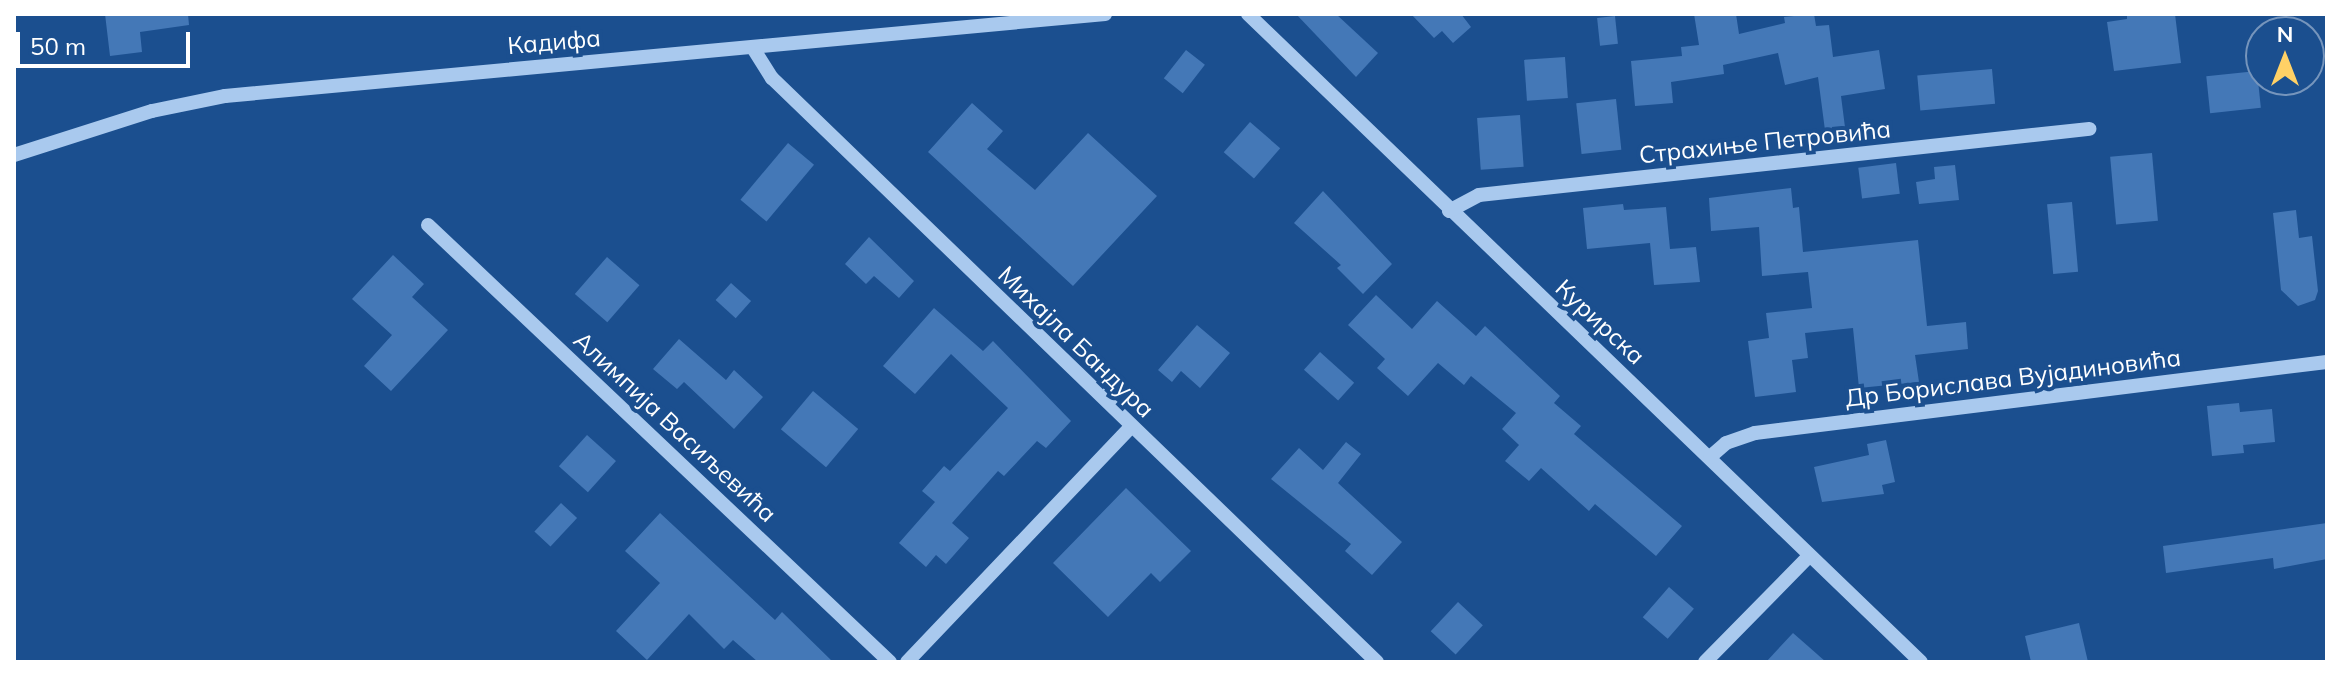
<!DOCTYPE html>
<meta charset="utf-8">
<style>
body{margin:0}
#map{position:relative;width:2341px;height:676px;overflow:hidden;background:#1b4f8f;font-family:Mulish,sans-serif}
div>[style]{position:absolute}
.building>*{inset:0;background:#4478b7;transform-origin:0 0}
.minor>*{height:14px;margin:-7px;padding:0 7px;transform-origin:7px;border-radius:7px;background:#a9c9ee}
span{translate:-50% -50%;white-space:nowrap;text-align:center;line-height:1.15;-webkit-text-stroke:8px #1b4f8f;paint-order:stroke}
.street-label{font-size:24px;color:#fff}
.frame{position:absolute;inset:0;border:16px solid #fff;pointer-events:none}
.north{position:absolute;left:2245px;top:16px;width:80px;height:80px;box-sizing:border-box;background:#1b4f8f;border:2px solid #7695bc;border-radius:50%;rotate:0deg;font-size:22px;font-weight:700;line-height:32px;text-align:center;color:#fff}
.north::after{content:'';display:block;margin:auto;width:28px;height:36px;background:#ffd166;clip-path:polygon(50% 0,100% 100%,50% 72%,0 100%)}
.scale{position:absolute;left:16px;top:32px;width:174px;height:36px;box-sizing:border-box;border:4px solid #fff;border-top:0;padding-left:10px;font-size:24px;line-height:28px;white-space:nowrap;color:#fff;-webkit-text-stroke:6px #1b4f8f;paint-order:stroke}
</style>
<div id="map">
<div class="building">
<i style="clip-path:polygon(105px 14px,188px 14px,189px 25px,140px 32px,142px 52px,110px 56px)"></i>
<i style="clip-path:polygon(1296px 14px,1336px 14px,1378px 53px,1356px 77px)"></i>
<i style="clip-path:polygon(1411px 14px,1461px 14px,1471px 27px,1453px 43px,1442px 31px,1434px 38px)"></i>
<i style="clip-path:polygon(1694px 14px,1736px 14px,1739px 34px,1785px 23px,1784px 17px,1814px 14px,1816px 26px,1829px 25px,1833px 57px,1879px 50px,1885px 89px,1841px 96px,1846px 135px,1826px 138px,1818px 77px,1785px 85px,1778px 53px,1723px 65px,1724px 74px,1671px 82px,1673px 103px,1635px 106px,1631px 61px,1682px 56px,1681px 47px,1699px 45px)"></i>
<i style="clip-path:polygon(2127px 14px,2175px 14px,2181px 63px,2114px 71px,2107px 22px,2127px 19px)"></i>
<i style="left:1615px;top:16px;width:28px;height:18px;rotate:84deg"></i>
<i style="left:1186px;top:50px;width:24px;height:36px;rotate:38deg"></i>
<i style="left:1565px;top:57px;width:41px;height:41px;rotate:86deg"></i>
<i style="left:1992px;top:69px;width:35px;height:75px;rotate:85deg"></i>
<i style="left:2257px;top:71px;width:37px;height:51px;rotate:84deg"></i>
<i style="left:1616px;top:99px;width:51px;height:40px;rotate:84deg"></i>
<i style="clip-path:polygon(972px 103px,1003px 131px,987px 149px,1035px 190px,1088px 133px,1157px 196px,1073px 286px,928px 152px)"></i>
<i style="left:1520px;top:115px;width:52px;height:43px;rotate:86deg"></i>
<i style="left:1250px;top:122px;width:40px;height:40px;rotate:41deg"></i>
<i style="left:788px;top:143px;width:34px;height:74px;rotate:40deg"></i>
<i style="left:2152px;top:153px;width:68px;height:42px;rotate:85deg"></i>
<i style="left:1896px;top:163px;width:31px;height:38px;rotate:83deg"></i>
<i style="clip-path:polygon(1955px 165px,1959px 200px,1919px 204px,1916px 182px,1935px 179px,1934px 167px)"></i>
<i style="clip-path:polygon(1791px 188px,1793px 208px,1799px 207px,1803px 252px,1918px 240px,1927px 326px,1966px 322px,1968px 349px,1915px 355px,1919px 382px,1859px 388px,1853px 328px,1805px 333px,1808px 358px,1792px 360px,1796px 392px,1755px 397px,1748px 341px,1769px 338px,1766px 313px,1812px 308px,1808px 272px,1762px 276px,1759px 227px,1711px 231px,1709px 198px)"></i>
<i style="clip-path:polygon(1323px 191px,1392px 264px,1363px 294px,1337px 268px,1341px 265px,1294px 223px)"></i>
<i style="left:2072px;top:202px;width:70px;height:25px;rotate:85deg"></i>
<i style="clip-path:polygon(1623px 204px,1624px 210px,1666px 207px,1670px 249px,1696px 247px,1700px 282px,1654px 285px,1650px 243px,1587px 249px,1583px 208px)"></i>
<i style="clip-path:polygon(2296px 210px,2299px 238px,2312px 236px,2318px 291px,2315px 300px,2298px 306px,2281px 290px,2273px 213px)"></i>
<i style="clip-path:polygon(869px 237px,914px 281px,899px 298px,874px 276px,866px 284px,845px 264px)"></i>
<i style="clip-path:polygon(393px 255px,424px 284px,412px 297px,448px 330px,391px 391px,364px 366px,392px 335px,352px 299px)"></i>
<i style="left:607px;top:257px;width:43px;height:49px;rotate:41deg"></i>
<i style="left:731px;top:283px;width:27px;height:23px;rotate:42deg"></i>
<i style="clip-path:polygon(1376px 295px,1412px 329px,1437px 301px,1476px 336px,1485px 326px,1560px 396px,1554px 403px,1581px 426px,1574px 434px,1682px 526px,1656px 556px,1595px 504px,1589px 511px,1541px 468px,1529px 481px,1505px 461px,1519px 445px,1502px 429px,1516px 413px,1471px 376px,1464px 385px,1438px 363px,1408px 396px,1377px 368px,1385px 359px,1348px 325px)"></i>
<i style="clip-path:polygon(934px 308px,983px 351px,993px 341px,1071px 421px,1046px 448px,1037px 441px,1004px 476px,998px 471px,952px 523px,969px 538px,946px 564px,936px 555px,926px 567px,899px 543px,935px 502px,922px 491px,944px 466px,950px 471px,1008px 408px,951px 354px,915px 394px,883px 366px)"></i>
<i style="clip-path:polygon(1197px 325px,1230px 353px,1200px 388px,1181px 371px,1172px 382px,1158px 370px)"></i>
<i style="clip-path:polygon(679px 339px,726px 380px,734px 370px,763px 397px,734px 429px,684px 382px,677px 389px,653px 369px)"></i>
<i style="left:1320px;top:352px;width:46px;height:24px;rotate:42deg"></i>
<i style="left:813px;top:391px;width:59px;height:50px;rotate:40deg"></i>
<i style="clip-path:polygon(2239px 403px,2240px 412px,2272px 409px,2275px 442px,2243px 445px,2244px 453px,2212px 456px,2207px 406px)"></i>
<i style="left:587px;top:435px;width:39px;height:42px;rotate:42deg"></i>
<i style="clip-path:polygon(1886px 440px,1895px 482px,1882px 485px,1884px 494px,1822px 502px,1814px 467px,1869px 455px,1867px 444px)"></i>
<i style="clip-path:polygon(1346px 442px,1361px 454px,1338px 483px,1402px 542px,1372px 575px,1345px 551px,1351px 544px,1271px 479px,1299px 448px,1323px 470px)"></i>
<i style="clip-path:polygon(1126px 488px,1191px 551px,1160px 582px,1151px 573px,1108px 617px,1053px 563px)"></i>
<i style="left:561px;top:503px;width:22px;height:39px;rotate:43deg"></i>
<i style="clip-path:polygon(660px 513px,775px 620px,782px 612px,833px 662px,758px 662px,733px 640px,724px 649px,689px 614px,647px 660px,616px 631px,660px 583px,625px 551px)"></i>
<i style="clip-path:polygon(2327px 523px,2327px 559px,2274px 569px,2273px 558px,2166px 573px,2163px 546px)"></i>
<i style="left:1669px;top:587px;width:33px;height:40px;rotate:41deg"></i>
<i style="left:1458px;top:602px;width:34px;height:40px;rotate:43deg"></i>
<i style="clip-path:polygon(2079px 623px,2088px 662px,2031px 662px,2025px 636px)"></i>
<i style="clip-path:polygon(1793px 633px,1809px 647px,1826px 662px,1766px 662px)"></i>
</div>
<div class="minor">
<i style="left:1248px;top:14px;width:934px;rotate:43.92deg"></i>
<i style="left:753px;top:48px;width:36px;rotate:58deg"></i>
<i style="left:772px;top:78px;width:841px;rotate:43.99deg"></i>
<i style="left:14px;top:155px;width:145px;rotate:-17.7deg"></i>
<i style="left:152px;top:111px;width:75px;rotate:-11.6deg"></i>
<i style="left:225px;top:96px;width:884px;rotate:-5.32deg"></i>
<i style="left:1449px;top:211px;width:34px;rotate:-28deg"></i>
<i style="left:1479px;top:195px;width:614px;rotate:-6.18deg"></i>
<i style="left:428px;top:225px;width:636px;rotate:43.41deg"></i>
<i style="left:1710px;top:457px;width:21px;rotate:-41deg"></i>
<i style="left:1726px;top:443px;width:31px;rotate:-19deg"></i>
<i style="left:1755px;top:433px;width:576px;rotate:-7.08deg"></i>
<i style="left:907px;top:662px;width:325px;rotate:-46.4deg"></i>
<i style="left:1705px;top:662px;width:148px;rotate:-45.5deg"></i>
</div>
<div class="street-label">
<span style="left:554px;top:42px;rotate:-5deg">Кадифа</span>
<span style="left:1765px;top:142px;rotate:-6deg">Страхиње Петровића</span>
<span style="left:1600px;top:322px;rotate:43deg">Курирска</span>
<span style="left:1076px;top:342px;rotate:44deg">Михајла Бандура</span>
<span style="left:2013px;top:378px;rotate:-7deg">Др Борислава Вујадиновића</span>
<span style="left:675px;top:427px;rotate:43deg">Алимпија Васиљевића</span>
</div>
<div class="frame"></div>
<div class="north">N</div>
<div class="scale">50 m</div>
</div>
